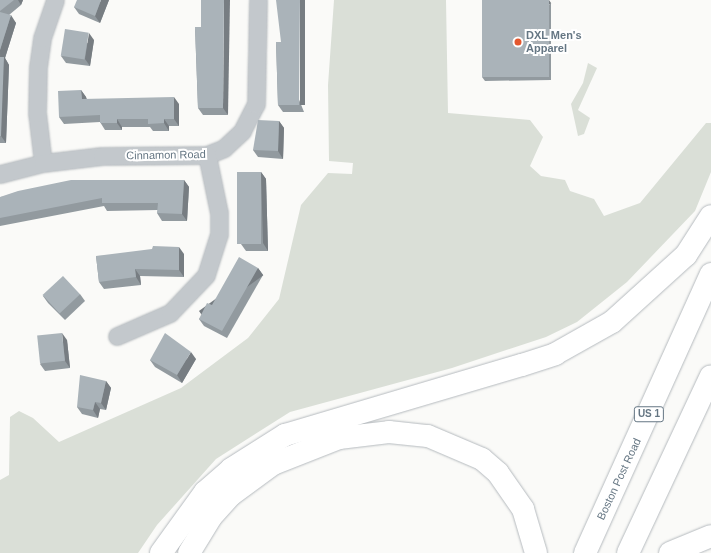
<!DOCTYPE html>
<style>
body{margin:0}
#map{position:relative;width:711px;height:553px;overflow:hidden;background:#fafaf8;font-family:Helvetica,sans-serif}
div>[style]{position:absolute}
.green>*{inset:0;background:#dadfd7}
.roads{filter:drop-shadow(0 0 1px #b5babe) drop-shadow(0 0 1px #b5babe)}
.street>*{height:17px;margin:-8.5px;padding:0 8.5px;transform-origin:8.5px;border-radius:8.5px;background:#c3c8cc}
.primary>*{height:22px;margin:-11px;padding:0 11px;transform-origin:11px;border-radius:11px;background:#fff}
.highway>*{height:22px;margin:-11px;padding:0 11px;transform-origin:11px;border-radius:11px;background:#fff}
.wall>*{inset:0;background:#929a9f}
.shaded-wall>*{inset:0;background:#777d82;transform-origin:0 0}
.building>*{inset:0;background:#aab3b9;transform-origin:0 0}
.dots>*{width:11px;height:11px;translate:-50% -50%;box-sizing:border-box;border:2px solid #fff;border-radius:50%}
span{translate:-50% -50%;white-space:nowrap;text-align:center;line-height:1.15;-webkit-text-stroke:4px #fff;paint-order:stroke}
.shield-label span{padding:1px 3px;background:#fff;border:1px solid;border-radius:3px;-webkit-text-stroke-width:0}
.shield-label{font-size:10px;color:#657683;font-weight:700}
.poi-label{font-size:11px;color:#657683;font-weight:700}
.left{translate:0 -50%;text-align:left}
.street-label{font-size:11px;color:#657683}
</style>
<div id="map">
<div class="green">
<i style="clip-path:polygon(334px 0,446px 0,448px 113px,530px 120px,543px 137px,530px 166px,541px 176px,565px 180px,570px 191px,594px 199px,604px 216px,640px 203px,706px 123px,711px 123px,711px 172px,695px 211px,627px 282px,577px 322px,546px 337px,452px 368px,290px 412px,216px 459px,157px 525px,138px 553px,0 553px,0 480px,9px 475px,10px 417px,19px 411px,33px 418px,59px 442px,181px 388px,248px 338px,279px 299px,301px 205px,328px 173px,352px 174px,353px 163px,329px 161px,328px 85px)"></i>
<i style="clip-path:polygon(588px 63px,597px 68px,578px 110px,590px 118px,584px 134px,578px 136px,571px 104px,583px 83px)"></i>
</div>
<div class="roads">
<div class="street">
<i style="left:43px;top:163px;width:50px;rotate:-96.8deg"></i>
<i style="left:37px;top:113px;width:46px;rotate:-88.8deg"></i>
<i style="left:38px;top:67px;width:29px;rotate:-82deg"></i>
<i style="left:42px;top:38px;width:40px;rotate:-71.1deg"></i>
<i style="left:0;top:174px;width:44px;rotate:-14.3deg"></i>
<i style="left:43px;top:163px;width:59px;rotate:-6.8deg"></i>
<i style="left:102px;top:156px;width:105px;rotate:-0.5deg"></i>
<i style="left:207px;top:155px;width:18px;rotate:-22deg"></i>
<i style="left:224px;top:148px;width:25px;rotate:-43deg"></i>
<i style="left:242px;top:131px;width:30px;rotate:-63deg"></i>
<i style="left:256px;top:104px;width:104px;rotate:-88.9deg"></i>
<i style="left:117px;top:336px;width:58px;rotate:-23.5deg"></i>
<i style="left:170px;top:313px;width:52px;rotate:-46.5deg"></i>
<i style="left:206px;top:275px;width:43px;rotate:-72.4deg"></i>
<i style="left:219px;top:234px;width:21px;rotate:-90deg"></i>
<i style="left:219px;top:213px;width:59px;rotate:-101.7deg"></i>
</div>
<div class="primary">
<i style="left:585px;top:553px;width:306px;rotate:-65.7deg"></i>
<i style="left:628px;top:553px;width:195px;rotate:-64.9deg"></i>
</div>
<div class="highway">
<i style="left:161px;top:553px;width:75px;rotate:-54.2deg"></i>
<i style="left:205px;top:492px;width:35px;rotate:-41deg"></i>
<i style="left:231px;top:469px;width:64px;rotate:-32.2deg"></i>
<i style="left:285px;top:435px;width:247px;rotate:-16.5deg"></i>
<i style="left:522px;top:365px;width:35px;rotate:-18deg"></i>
<i style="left:555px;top:354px;width:65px;rotate:-29.3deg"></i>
<i style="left:612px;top:322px;width:100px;rotate:-42.2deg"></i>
<i style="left:686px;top:255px;width:46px;rotate:-57.3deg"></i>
<i style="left:189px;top:553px;width:42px;rotate:-58.6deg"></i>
<i style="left:211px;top:517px;width:30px;rotate:-48deg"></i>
<i style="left:231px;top:495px;width:52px;rotate:-36.4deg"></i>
<i style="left:273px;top:464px;width:71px;rotate:-21.5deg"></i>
<i style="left:339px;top:438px;width:50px;rotate:-6.8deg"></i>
<i style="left:389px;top:432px;width:39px;rotate:6deg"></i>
<i style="left:428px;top:436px;width:59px;rotate:23.1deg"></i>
<i style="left:482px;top:459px;width:21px;rotate:41deg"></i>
<i style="left:498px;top:473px;width:44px;rotate:55.2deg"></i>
<i style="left:523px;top:509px;width:46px;rotate:73.5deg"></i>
<i style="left:670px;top:553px;width:44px;rotate:-22.5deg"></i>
</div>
</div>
<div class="wall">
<i style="clip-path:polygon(0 0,23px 0,21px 5px,9px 15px,16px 23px,5px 58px,9px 65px,6px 143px,0 143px)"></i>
<i style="clip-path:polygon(109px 0,100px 23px,79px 14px,74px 7px)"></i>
<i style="clip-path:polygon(551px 3px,551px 80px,485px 81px,482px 77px)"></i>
<i style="clip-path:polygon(195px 27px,228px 115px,203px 115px,198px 108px)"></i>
<i style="clip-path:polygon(94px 40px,90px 66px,66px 63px,61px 56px)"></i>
<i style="clip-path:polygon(276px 42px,304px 112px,283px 112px,278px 105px)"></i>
<i style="clip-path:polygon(81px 90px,86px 97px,87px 99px,179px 104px,179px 126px,169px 126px,169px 131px,153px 131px,150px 127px,122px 127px,122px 130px,105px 130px,100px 122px,64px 124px,59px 117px)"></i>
<i style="clip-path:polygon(279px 121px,284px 128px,283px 159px,258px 157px,253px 150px)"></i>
<i style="clip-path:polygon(261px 172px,266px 179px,268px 251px,246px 251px,241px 244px)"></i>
<i style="clip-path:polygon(184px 180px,189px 187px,187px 221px,162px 221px,157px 213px,158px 210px,107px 211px,104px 206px,0 226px,0 197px)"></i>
<i style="clip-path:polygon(184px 254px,184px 277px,140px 276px,141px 285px,104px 289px,99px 282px,96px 256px)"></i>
<i style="clip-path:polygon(258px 268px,263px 275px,227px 338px,204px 326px,199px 319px,212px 305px)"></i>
<i style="clip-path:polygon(80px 294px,85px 301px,65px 320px,48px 303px,43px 296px)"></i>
<i style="clip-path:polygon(67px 340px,70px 368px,45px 371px,40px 364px)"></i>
<i style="clip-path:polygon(196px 359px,182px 383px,155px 367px,150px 360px)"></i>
<i style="clip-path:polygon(106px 381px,111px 388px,106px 410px,100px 409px,98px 418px,82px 414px,77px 407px)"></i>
</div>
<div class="shaded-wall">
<i style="clip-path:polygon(18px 0,23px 0,21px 5px)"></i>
<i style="clip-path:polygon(101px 0,109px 0,100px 23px,95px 16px)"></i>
<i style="clip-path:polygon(224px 0,230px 0,228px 115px,223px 108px)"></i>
<i style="left:300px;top:0;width:5px;height:105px"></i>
<i style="left:549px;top:0;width:4px;height:77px;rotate:56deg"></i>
<i style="clip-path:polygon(11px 15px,16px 23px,5px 58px,9px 65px,6px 143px,1px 136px,0 50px)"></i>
<i style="clip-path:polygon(89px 33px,94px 40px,90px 66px,85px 59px)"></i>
<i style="clip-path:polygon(81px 90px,86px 97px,87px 106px,82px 99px)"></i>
<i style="clip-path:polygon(174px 97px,179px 104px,179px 126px,174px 119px)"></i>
<i style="clip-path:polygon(117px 119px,122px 127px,122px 130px,117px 123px)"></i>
<i style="clip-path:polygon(164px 119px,169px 126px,169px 131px,164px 123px)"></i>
<i style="clip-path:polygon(279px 121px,284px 128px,283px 159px,278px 151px)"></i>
<i style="clip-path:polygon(261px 172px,266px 179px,268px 251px,263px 243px)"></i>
<i style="clip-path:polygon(184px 180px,189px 187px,187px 221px,182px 214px)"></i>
<i style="clip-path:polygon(179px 247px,184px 254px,184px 277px,179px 270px)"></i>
<i style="left:258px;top:268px;width:9px;height:73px;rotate:54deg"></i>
<i style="clip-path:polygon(135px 269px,140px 276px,141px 285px,136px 277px)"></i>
<i style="clip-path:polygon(62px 333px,67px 340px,70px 368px,65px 361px)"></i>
<i style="clip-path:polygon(191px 352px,196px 359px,182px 383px,177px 375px)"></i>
<i style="clip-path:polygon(106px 381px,111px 388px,106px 410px,101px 403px)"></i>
<i style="clip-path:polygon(95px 402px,100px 409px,98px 418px,93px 410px)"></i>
</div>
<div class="building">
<i style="clip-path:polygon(0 0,14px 0,0 11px)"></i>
<i style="clip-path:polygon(77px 0,101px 0,95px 16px,74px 7px)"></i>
<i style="clip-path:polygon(201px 0,224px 0,223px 108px,198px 108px,195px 27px,201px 27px)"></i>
<i style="clip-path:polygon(276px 0,300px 0,299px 105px,278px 105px,276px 42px,281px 42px)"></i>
<i style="left:482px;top:0;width:67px;height:77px"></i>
<i style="clip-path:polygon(0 12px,11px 15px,0 50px)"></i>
<i style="left:65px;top:29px;width:24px;height:27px;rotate:9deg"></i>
<i style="clip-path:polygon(0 57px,4px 57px,1px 136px,0 136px)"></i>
<i style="clip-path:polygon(81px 90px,82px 99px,174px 97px,174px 119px,164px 119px,164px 123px,148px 124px,148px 119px,117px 119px,117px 123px,100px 123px,100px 115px,59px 117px,58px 91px)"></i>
<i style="clip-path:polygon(258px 120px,279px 121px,278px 151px,253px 150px)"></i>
<i style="left:237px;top:172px;width:24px;height:72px"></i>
<i style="clip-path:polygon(71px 180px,184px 180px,182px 214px,157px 213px,158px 203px,102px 203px,102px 198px,0 218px,0 197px,18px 191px)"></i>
<i style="clip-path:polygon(153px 246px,179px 247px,179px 270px,135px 269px,136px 277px,99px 282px,96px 256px,152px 249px)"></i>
<i style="clip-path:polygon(239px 257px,258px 268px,222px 331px,199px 319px,207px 303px,212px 305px)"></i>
<i style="left:63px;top:276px;width:25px;height:28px;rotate:47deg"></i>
<i style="left:62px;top:333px;width:28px;height:25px;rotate:84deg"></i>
<i style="clip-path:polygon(165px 333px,191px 352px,177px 375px,150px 360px)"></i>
<i style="clip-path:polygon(80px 375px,106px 381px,101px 403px,95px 402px,93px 410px,77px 407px)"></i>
</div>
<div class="dots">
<i style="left:518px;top:42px;background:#e4572e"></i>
</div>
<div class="shield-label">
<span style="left:649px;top:414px">US 1</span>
</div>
<div class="poi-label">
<span class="left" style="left:526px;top:42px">DXL Men's<br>Apparel</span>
</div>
<div class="street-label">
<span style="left:166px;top:155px;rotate:-1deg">Cinnamon Road</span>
<span style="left:619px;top:479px;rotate:-65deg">Boston Post Road</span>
</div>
</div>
